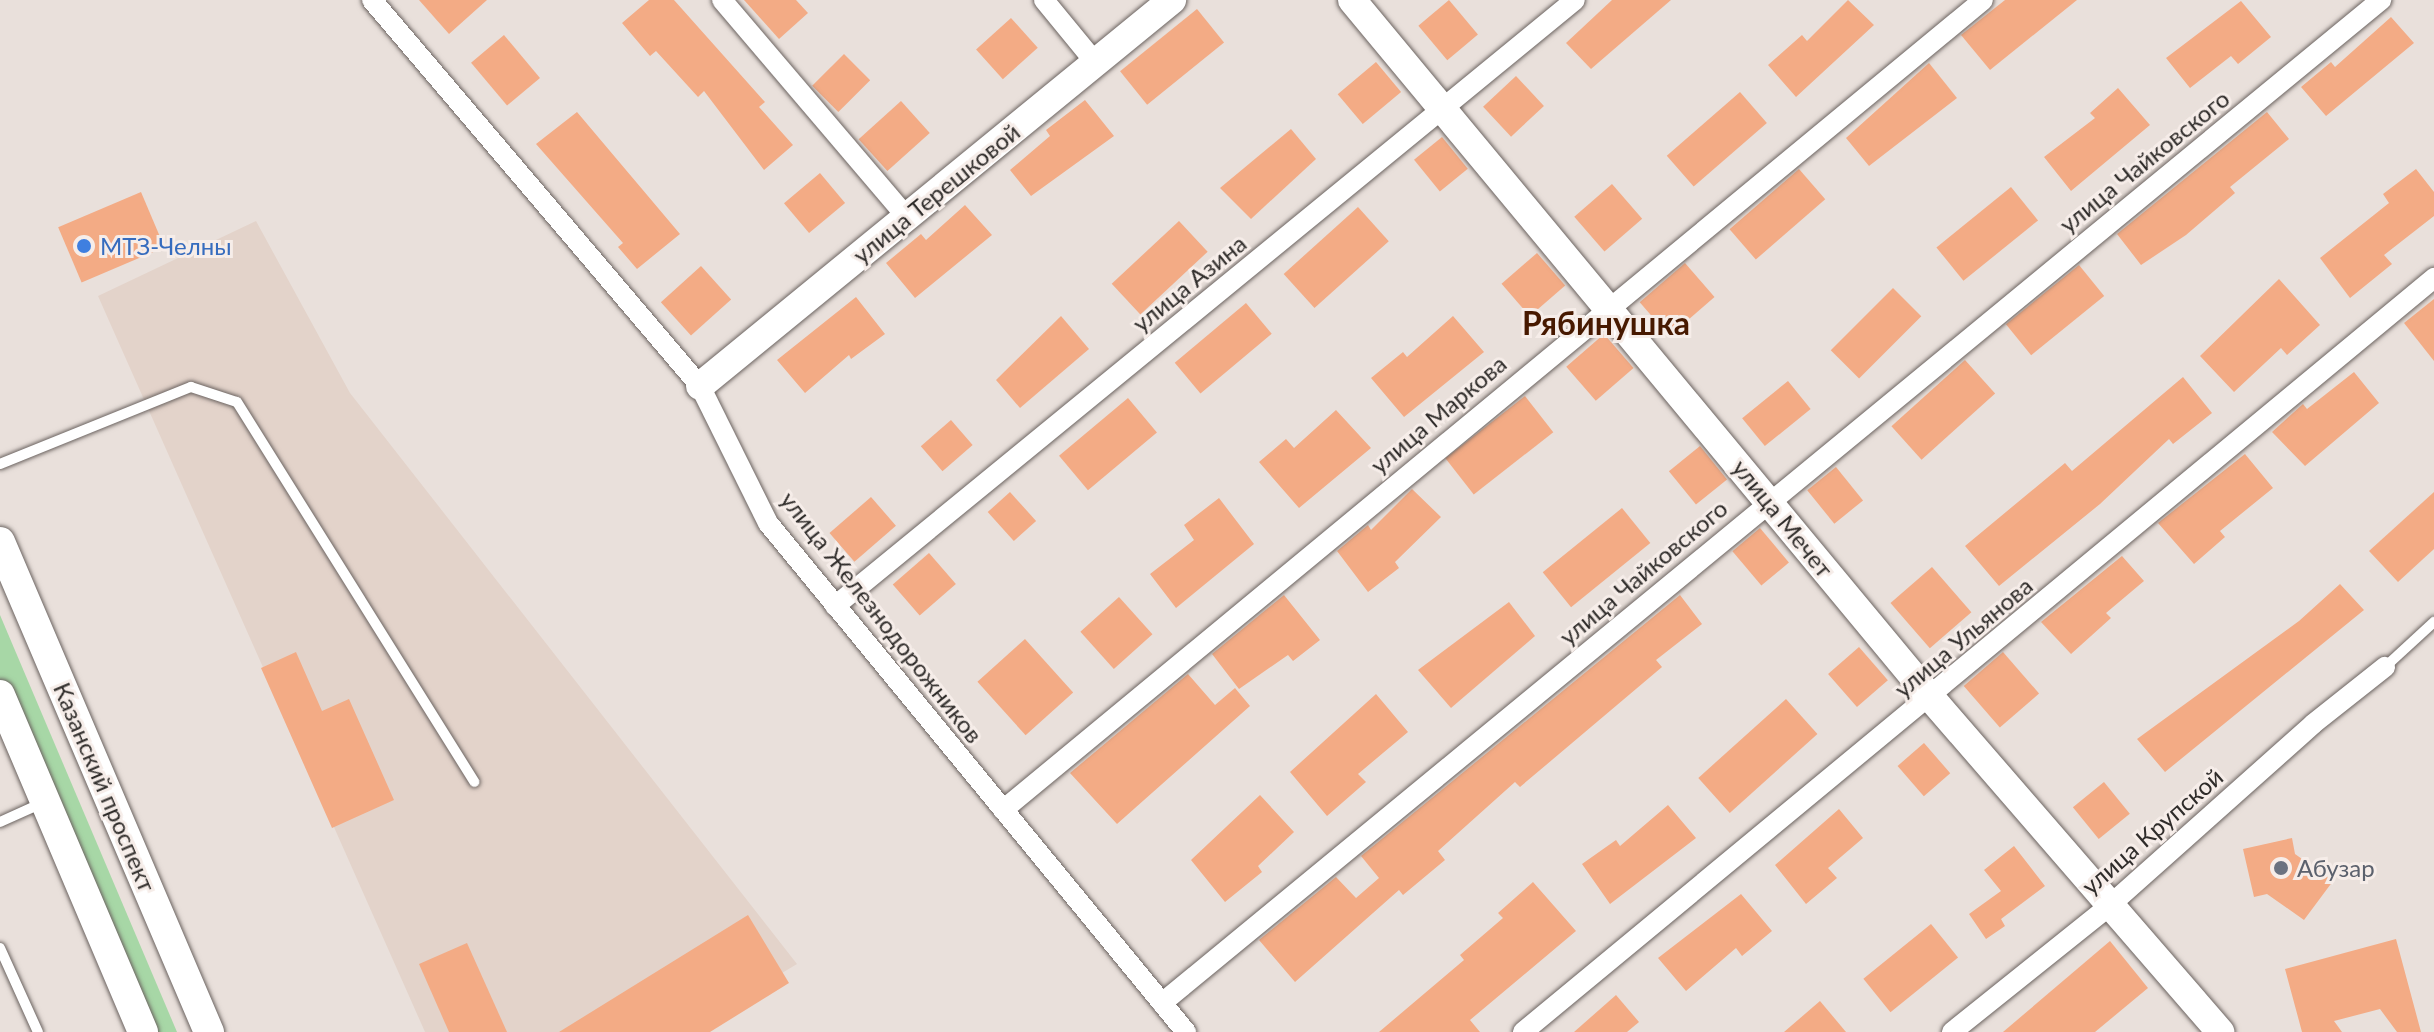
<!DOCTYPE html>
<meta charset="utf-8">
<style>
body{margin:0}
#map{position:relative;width:2434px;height:1032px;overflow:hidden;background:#e9e0db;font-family:Lato,sans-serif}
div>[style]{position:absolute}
.built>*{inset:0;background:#e3d3ca}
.green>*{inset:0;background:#a7d7a6;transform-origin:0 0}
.building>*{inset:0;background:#f3ab85;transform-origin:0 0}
.roads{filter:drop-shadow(0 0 2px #6b6360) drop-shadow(0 0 2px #6b6360)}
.lane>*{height:10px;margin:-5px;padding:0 5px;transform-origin:5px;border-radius:5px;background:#fff}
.street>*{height:20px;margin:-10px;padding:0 10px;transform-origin:10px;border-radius:10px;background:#fff}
.secondary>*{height:28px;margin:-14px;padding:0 14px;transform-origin:14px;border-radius:14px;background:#fff}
.primary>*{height:30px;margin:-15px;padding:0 15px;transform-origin:15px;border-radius:15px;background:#fff}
.dots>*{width:22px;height:22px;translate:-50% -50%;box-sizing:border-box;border:4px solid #f6ede9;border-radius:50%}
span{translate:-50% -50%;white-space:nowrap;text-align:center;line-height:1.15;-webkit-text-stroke:6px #f6ede9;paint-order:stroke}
.street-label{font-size:24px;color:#2f2c2a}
.shop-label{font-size:24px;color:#366cbe}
.left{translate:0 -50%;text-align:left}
.worship-label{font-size:24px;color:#5b616d}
.district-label{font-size:32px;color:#471900;font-weight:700}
</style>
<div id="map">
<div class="built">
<i style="clip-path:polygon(256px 221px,350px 393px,797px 964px,683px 1032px,425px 1032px,98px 296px)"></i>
</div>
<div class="green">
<i style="left:0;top:615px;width:453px;height:35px;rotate:67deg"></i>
</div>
<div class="building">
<i style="clip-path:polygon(419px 0,487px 0,449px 34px)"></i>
<i style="clip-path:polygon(649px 0,674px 0,765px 102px,759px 107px,793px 145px,764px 170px,704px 91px,698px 97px,656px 51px,650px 56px,622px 23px)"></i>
<i style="clip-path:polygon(744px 0,796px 0,808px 13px,779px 39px)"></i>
<i style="left:1449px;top:0;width:45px;height:40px;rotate:50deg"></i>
<i style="clip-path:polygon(1612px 0,1671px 0,1591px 69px,1566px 43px)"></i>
<i style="clip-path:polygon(1848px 0,1874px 25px,1796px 97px,1768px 65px,1802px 35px,1807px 41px)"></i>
<i style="clip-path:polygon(2005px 0,2077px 0,1990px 70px,1961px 35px)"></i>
<i style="clip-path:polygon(2241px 1px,2271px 37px,2238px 64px,2231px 56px,2190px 88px,2166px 58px)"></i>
<i style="left:1197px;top:9px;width:43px;height:99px;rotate:51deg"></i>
<i style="clip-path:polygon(2391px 17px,2414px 43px,2326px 116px,2301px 87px,2331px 62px,2335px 67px)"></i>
<i style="left:1011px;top:18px;width:40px;height:47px;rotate:48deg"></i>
<i style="left:504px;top:35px;width:56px;height:43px;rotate:50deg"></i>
<i style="left:844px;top:54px;width:37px;height:45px;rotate:45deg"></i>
<i style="left:1376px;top:62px;width:39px;height:50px;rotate:50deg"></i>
<i style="clip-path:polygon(1929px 63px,1957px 98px,1869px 166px,1846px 138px)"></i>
<i style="left:1516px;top:76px;width:41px;height:45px;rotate:47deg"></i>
<i style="clip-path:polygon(2118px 88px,2150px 125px,2071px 191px,2044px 157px,2095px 118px,2090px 113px)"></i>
<i style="left:1740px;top:92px;width:41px;height:97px;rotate:49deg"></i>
<i style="clip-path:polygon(1085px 100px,1114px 136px,1031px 196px,1010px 170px,1050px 136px,1046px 130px)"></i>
<i style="left:901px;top:101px;width:43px;height:57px;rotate:48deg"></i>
<i style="clip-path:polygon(577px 112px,680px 234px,637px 269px,618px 247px,623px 243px,536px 144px)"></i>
<i style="clip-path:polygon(2267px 112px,2289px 139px,2230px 187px,2235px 193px,2186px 235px,2141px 265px,2117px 234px)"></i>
<i style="clip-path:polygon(1291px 129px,1316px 159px,1251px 219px,1220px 188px)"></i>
<i style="left:1442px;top:137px;width:41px;height:36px;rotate:51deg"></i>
<i style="left:1799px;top:169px;width:40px;height:92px;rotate:49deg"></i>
<i style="clip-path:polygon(2416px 169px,2434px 192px,2434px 216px,2384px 255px,2392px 264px,2350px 298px,2320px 258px,2389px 203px,2383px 194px)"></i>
<i style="left:820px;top:173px;width:39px;height:47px;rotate:50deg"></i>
<i style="left:1612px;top:184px;width:46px;height:50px;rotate:49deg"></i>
<i style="left:2011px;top:187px;width:43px;height:96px;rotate:51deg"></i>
<i style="left:141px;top:192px;width:60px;height:90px;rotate:67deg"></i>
<i style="clip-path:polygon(965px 205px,992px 235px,915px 298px,886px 263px,921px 234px,926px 240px)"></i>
<i style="left:1358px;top:207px;width:46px;height:100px;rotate:48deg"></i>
<i style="left:1179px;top:221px;width:42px;height:92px;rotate:47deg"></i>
<i style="left:1537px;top:253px;width:43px;height:47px;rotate:49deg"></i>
<i style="left:1685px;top:263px;width:45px;height:60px;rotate:49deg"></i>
<i style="left:2079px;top:265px;width:40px;height:94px;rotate:51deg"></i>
<i style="left:701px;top:266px;width:45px;height:54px;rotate:48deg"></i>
<i style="clip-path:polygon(2279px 279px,2320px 325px,2287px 355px,2281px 348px,2234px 392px,2200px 356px)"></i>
<i style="left:1893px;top:288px;width:40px;height:88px;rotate:45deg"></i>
<i style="clip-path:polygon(856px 297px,885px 334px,851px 359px,849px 355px,805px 393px,777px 360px)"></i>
<i style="clip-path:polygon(2434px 299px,2434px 361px,2404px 323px)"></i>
<i style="left:1246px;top:303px;width:40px;height:93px;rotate:50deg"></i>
<i style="clip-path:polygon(1061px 316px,1089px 349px,1020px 408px,996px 380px)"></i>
<i style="clip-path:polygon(1453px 316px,1484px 352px,1404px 417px,1371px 378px,1403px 352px,1407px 357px)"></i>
<i style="left:1604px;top:334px;width:45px;height:50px;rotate:49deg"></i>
<i style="left:1965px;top:360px;width:45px;height:99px;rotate:48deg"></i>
<i style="clip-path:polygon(2354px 372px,2379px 403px,2305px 466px,2272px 432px,2303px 404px,2307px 409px)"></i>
<i style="clip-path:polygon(2183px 377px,2212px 413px,2173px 444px,2169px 439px,2100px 504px,1999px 586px,1965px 546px,2065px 463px,2072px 471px)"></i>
<i style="left:1788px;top:381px;width:36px;height:59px;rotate:51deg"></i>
<i style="left:1525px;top:396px;width:46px;height:101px;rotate:52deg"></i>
<i style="left:1128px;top:398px;width:45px;height:90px;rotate:50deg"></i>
<i style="clip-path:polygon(1336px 410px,1371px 448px,1299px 508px,1259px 462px,1286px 439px,1294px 448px)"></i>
<i style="left:951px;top:420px;width:33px;height:40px;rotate:49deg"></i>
<i style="left:1700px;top:446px;width:43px;height:40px;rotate:51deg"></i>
<i style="clip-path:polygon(2245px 454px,2273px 488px,2220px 531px,2225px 537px,2194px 564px,2158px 523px)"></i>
<i style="left:1836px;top:467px;width:43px;height:37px;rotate:51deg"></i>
<i style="clip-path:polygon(1412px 489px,1441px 517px,1395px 562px,1399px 568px,1368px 592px,1337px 551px,1368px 525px,1371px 530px)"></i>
<i style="left:1010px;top:492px;width:39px;height:30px;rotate:48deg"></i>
<i style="clip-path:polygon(2434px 492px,2434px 549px,2398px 582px,2369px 551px)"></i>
<i style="left:871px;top:497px;width:38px;height:55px;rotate:49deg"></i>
<i style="clip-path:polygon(1219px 498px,1254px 544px,1176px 608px,1150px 574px,1194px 540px,1184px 525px)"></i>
<i style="left:1622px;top:508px;width:45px;height:102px;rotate:51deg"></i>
<i style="left:1760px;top:528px;width:45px;height:36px;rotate:50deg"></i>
<i style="left:929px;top:553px;width:41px;height:48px;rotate:49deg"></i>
<i style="clip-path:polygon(2122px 556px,2144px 581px,2106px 613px,2111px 618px,2071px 654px,2041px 622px)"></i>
<i style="left:1932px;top:567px;width:60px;height:55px;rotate:49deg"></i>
<i style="clip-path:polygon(2340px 584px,2364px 610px,2165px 772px,2137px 739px,2299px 621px)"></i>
<i style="clip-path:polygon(1284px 595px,1320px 640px,1293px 661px,1288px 655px,1239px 689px,1212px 654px)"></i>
<i style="clip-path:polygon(1680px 595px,1702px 624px,1656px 660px,1662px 667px,1520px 787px,1515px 782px,1438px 851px,1445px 860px,1403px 895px,1399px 890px,1295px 982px,1259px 940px,1336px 877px,1356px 898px,1379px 878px,1361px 856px)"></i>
<i style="left:1119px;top:597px;width:50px;height:52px;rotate:48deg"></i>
<i style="clip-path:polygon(1509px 602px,1535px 636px,1451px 708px,1418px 670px)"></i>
<i style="left:1025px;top:639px;width:72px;height:64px;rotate:48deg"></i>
<i style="left:1859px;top:647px;width:44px;height:41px;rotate:49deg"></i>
<i style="clip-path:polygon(296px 652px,322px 711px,349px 699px,394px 800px,332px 828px,261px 668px)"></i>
<i style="left:2003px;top:652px;width:55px;height:52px;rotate:49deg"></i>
<i style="clip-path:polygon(1188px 674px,1215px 705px,1235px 688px,1250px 706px,1117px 824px,1070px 773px)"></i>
<i style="clip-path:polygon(1376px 694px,1408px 732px,1358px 774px,1366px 782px,1327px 816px,1290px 772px)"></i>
<i style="left:1786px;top:699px;width:47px;height:118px;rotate:48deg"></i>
<i style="left:1924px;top:743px;width:40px;height:35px;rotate:49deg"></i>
<i style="left:2104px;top:782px;width:41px;height:40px;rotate:51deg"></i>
<i style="clip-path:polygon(1260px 795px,1294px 832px,1258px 866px,1262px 872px,1225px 902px,1191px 860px)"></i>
<i style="clip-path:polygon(1668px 805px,1696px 838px,1610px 904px,1582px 864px,1616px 840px,1620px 846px)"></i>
<i style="clip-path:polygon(1839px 809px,1863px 838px,1828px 868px,1837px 878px,1806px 904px,1775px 865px)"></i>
<i style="clip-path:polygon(2292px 838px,2295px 854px,2333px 881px,2304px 920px,2267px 894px,2254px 897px,2243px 849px)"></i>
<i style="clip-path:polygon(2014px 846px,2045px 886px,2001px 919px,2005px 926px,1986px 939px,1969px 914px,2001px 891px,1984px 870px)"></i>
<i style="clip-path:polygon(1533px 882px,1576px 931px,1470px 1020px,1480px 1032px,1379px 1032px,1464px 960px,1460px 955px,1503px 918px,1498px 913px)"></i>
<i style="clip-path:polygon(1741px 894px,1772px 931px,1742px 956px,1736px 948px,1686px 991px,1658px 958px)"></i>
<i style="clip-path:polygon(748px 915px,789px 983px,710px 1032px,559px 1032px)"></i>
<i style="left:1931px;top:924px;width:43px;height:87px;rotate:51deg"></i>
<i style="clip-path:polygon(2396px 939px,2421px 1032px,2397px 1032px,2380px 1009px,2334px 1021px,2342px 1032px,2302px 1032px,2285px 969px)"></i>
<i style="clip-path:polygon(2110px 941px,2148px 988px,2095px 1032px,2003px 1032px)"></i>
<i style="clip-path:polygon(467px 943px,507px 1032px,449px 1032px,419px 964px)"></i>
<i style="clip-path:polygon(1616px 995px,1639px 1022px,1627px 1032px,1574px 1032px)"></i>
<i style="clip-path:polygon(1820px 1001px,1846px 1032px,1784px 1032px)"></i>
</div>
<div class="roads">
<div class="lane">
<i style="left:0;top:464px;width:206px;rotate:-22deg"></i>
<i style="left:191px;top:387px;width:48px;rotate:18.1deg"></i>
<i style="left:237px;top:402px;width:448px;rotate:58deg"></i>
<i style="left:2385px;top:667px;width:67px;rotate:-42.6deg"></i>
<i style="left:0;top:822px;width:46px;rotate:-24.3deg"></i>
<i style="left:0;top:948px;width:92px;rotate:65.7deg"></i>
</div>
<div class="street">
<i style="left:372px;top:0;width:507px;rotate:49.64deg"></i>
<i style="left:700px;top:386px;width:153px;rotate:63.6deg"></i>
<i style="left:768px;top:523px;width:659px;rotate:50.61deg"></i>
<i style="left:722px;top:0;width:284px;rotate:49.6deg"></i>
<i style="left:1044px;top:0;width:80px;rotate:50.6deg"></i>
<i style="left:835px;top:606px;width:956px;rotate:-39.31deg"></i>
<i style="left:1003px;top:810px;width:1271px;rotate:-39.57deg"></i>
<i style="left:1162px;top:1003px;width:1579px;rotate:-39.45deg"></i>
<i style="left:1523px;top:1032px;width:1183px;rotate:-39.61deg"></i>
<i style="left:1952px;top:1032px;width:201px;rotate:-38.7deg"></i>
<i style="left:2109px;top:906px;width:273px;rotate:-41.7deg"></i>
<i style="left:2313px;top:724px;width:92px;rotate:-38.4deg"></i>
</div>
<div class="secondary">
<i style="left:1352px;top:0;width:907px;rotate:50.32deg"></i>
<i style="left:1931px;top:698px;width:442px;rotate:49.1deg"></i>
<i style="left:700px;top:386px;width:610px;rotate:-39.28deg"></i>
</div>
<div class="primary">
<i style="left:0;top:542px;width:533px;rotate:66.9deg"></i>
<i style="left:0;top:695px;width:366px;rotate:67deg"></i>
</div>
</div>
<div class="dots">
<i style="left:84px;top:246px;background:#3f7fe0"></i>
<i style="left:2281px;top:868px;background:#6b7280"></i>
</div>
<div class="street-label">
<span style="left:2144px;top:161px;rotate:-39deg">улица Чайковского</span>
<span style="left:936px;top:193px;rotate:-39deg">улица Терешковой</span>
<span style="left:1189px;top:283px;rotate:-39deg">улица Азина</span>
<span style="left:1438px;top:414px;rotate:-40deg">улица Маркова</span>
<span style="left:1783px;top:518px;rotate:51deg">улица Мечет</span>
<span style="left:1643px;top:572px;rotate:-40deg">улица Чайковского</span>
<span style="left:882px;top:617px;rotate:52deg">улица Железнодорожников</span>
<span style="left:1963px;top:637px;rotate:-40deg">улица Ульянова</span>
<span style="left:105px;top:787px;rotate:67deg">Казанский проспект</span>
<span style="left:2152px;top:831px;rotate:-41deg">улица Крупской</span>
</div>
<div class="shop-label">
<span class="left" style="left:100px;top:246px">МТЗ-Челны</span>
</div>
<div class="worship-label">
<span class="left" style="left:2297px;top:868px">Абузар</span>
</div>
<div class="district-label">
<span style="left:1606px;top:323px">Рябинушка</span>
</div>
</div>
